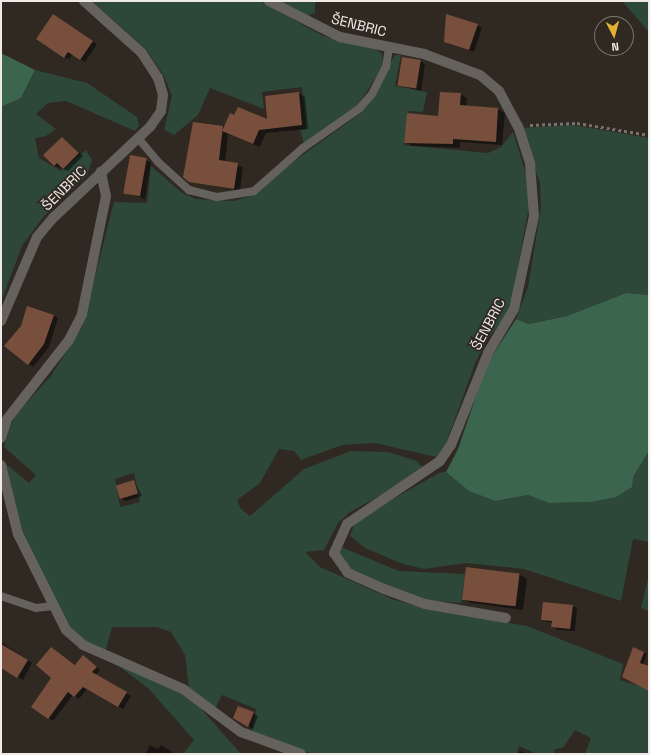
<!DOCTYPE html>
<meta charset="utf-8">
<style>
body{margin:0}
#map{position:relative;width:650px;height:755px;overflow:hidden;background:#302922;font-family:"Space Grotesk",sans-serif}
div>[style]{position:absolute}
.green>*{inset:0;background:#2d4738}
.forest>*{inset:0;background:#3b654c}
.shadow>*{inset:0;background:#0007}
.building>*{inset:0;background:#774f3c;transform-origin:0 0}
.path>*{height:2.5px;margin-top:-1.25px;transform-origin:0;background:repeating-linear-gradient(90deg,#78726c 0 3px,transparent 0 6px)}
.service>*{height:8px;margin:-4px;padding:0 4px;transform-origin:4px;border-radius:4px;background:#65625e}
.minor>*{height:10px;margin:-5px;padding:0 5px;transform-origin:5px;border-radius:5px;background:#65625e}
span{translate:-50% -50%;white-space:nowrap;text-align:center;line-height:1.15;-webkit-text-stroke:3.5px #302922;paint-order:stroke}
.street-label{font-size:14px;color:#efeae5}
.frame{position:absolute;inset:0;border:2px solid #efeae5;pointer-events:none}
.north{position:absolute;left:594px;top:16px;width:40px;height:40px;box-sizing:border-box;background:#302922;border:1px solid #7c7670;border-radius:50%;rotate:174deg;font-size:11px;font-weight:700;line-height:16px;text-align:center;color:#efeae5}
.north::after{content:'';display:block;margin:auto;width:14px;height:18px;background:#e2ae34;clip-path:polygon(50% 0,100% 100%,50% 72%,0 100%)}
</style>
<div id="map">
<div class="green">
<i style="clip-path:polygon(92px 1px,260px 1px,323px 36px,374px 48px,382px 54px,383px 66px,356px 108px,304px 144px,300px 130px,306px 129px,302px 87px,262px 92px,264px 109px,210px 88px,198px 115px,174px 135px,164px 130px,172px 96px,164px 76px,146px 49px)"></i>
<i style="clip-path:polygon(277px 1px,315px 1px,315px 13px,304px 17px)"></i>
<i style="clip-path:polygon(622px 1px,649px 1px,649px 32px)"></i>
<i style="clip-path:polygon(evenodd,395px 55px,401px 55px,395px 86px,427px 92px,423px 112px,408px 111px,404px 145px,488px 153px,501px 147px,513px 132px,528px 180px,530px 201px,512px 299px,503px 321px,488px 338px,476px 361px,444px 449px,436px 457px,375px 443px,342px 445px,301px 460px,294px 451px,279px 449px,260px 483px,237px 500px,241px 509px,250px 516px,304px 469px,351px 451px,388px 452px,417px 461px,422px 467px,422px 473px,350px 512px,338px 523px,324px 550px,305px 552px,320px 567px,392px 599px,428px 609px,527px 626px,623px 664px,620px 680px,649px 689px,649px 754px,585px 754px,591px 738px,575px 730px,563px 748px,555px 749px,553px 754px,537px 754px,519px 746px,517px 754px,314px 754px,294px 748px,252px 732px,256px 709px,222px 695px,215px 709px,189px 689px,185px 655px,171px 632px,156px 627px,112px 627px,105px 653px,93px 647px,69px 627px,19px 527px,6px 464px,29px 483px,36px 475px,4px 447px,9px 429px,16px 414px,51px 376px,82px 327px,114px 202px,147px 203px,151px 166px,182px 193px,196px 199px,234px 201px,256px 194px,286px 167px,361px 113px,395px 55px,134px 473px,140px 502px,120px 507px,115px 479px,134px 473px)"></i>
<i style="clip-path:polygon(35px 70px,87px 83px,137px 117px,139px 126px,135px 131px,66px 101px,48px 103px,36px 114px,56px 129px,46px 136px,35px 138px,39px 158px,61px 171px,86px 150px,92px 160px,87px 175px,43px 217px,22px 246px,1px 302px,1px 107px,21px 98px)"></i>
<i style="clip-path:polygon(572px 125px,649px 138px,649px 295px,626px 293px,567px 316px,527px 324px,516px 319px,528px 287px,541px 208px,540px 183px,521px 128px)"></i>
<i style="clip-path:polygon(649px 451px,649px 542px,633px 539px,621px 601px,524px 569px,466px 563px,424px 569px,403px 564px,365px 548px,350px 536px,356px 520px,439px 473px,446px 472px,469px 491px,495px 501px,528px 495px,549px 503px,591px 502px,633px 477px)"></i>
<i style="clip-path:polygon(341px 547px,399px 571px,465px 574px,461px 603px,424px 600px,347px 569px,339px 553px)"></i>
<i style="clip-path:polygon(649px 574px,649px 611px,641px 608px)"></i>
<i style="clip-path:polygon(116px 664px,176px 690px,196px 703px,241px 754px,183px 754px,194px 740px,149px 689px)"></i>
</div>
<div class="forest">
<i style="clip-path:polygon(1px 53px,35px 70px,21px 98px,1px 107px)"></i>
<i style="clip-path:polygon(626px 293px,649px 295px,649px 451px,633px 477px,632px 487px,616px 497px,591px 502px,549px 503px,528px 495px,495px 501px,469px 491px,446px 472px,458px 449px,487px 364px,516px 319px,528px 324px,567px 316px)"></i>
</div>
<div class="shadow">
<i style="clip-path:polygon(58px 18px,97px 44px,85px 62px,73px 54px,69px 59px,64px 57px)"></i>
<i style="clip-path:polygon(477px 25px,482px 28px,474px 52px,445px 42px)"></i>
<i style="clip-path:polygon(420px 61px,425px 64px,421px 91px,398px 85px)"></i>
<i style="clip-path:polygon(299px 93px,305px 97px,308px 129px,266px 133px,260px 147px,228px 134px,225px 162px,243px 167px,240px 191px,189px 181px,222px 127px,235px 116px,268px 121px)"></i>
<i style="clip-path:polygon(460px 94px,467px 98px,466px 107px,498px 109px,505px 113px,502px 145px,460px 142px,460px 148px,412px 146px,406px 142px,439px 117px)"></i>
<i style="clip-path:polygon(63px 138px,83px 156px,68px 171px,55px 166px,45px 155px)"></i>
<i style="clip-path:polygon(129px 158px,151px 162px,145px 199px,126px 193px)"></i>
<i style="clip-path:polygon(53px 315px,58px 318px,49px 347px,33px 367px,29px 364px)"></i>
<i style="clip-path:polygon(134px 481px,142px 496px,126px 501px,121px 499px)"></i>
<i style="clip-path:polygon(519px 574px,527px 579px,523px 610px,471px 603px,463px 599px)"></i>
<i style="clip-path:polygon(572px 606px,577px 608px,575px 631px,557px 630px,552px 623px,542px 620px)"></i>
<i style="clip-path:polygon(1px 642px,32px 663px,23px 680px,1px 667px)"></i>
<i style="clip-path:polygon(51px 648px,76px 665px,87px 659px,100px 670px,96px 675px,131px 696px,123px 709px,88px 688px,79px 699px,73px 695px,53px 721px,32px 706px,53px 678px)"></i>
<i style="clip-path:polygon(644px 653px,647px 654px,643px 665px,649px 667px,649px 689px,626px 679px)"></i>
<i style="clip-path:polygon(253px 713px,258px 716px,253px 729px,235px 718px)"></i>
<i style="clip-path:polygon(150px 745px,158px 749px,161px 745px,176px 754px,145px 754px)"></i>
<i style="clip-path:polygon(519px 751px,530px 754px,519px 754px)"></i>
</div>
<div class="building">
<i style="clip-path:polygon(53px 14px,93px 41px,80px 60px,68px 52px,64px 58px,36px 39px)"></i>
<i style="clip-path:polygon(446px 14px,478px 24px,469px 50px,444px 42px)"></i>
<i style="left:402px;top:57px;width:19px;height:29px;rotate:9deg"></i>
<i style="clip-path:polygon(299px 92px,302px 125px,259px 130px,253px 144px,222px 131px,230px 113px,234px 115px,238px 107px,267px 119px,265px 96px)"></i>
<i style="clip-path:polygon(440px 92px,461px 93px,460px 105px,498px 108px,496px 142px,453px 139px,453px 144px,404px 143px,407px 113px,438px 116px)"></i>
<i style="clip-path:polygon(193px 122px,223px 126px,219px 160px,238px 163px,234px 189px,189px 182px,183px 177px)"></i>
<i style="clip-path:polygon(62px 137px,79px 153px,63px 169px,57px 163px,54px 166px,43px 155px)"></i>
<i style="left:130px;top:155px;width:17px;height:39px;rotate:10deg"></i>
<i style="clip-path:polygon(27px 306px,54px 315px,44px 344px,28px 365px,4px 346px,21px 326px)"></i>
<i style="left:134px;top:480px;width:14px;height:19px;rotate:73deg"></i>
<i style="left:466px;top:567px;width:54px;height:33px;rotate:7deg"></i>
<i style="clip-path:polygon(543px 602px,573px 605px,570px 629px,551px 627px,552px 621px,541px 620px)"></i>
<i style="clip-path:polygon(1px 644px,28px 660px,17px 678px,1px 668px)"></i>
<i style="clip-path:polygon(51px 647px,75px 665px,83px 655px,97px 667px,92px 672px,127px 692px,118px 707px,83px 687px,74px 697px,68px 692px,48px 719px,31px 707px,51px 678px,36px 665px)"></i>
<i style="clip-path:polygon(633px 647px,644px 652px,640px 663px,649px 666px,649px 691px,622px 677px)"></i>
<i style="clip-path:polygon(238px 706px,254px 712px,248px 727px,233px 718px)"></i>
</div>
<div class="path">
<i style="left:530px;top:125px;width:47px;rotate:-2.4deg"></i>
<i style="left:577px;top:123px;width:73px;rotate:9.5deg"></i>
</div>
<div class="service">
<i style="left:138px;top:138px;width:31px;rotate:50deg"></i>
<i style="left:158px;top:162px;width:42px;rotate:42.1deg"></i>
<i style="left:189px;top:190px;width:29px;rotate:14deg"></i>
<i style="left:217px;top:197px;width:37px;rotate:-9deg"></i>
<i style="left:254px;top:191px;width:65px;rotate:-41.3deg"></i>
<i style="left:303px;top:148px;width:68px;rotate:-34.9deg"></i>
<i style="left:359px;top:109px;width:20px;rotate:-49deg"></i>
<i style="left:372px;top:94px;width:30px;rotate:-63deg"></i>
<i style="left:386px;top:67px;width:20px;rotate:-81deg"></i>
<i style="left:1px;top:596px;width:37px;rotate:19deg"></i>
<i style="left:36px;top:608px;width:17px;rotate:-7deg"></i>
</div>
<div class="minor">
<i style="left:269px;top:1px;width:80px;rotate:26.9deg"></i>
<i style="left:340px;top:37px;width:86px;rotate:11.4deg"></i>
<i style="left:424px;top:54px;width:60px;rotate:20.6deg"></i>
<i style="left:480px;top:75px;width:25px;rotate:40deg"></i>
<i style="left:499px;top:91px;width:40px;rotate:62deg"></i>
<i style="left:518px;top:126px;width:40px;rotate:72deg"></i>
<i style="left:530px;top:164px;width:52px;rotate:85.6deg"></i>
<i style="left:534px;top:216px;width:95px;rotate:102.1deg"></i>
<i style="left:514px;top:309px;width:51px;rotate:120.6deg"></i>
<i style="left:488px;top:353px;width:99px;rotate:111.9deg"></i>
<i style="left:451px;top:445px;width:19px;rotate:125deg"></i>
<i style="left:440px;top:461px;width:112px;rotate:145.9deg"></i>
<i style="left:347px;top:524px;width:32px;rotate:114deg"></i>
<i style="left:334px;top:553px;width:24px;rotate:55deg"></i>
<i style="left:348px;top:573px;width:39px;rotate:24deg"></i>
<i style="left:384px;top:589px;width:44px;rotate:20.1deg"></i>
<i style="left:425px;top:604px;width:82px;rotate:9.8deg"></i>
<i style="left:1px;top:321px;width:91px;rotate:-66.8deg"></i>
<i style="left:37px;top:237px;width:25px;rotate:-50deg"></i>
<i style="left:53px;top:218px;width:133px;rotate:-43.2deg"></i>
<i style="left:150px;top:127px;width:19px;rotate:-55deg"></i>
<i style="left:161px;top:111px;width:16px;rotate:-83deg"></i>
<i style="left:163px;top:95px;width:18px;rotate:-106deg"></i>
<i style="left:158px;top:78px;width:30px;rotate:-123deg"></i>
<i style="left:142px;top:53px;width:78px;rotate:-138.1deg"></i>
<i style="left:1px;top:438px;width:20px;rotate:-72deg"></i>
<i style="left:7px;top:419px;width:100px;rotate:-51.9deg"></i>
<i style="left:69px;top:340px;width:29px;rotate:-63deg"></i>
<i style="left:82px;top:314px;width:120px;rotate:-78.5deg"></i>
<i style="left:106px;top:196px;width:25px;rotate:-102deg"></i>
<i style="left:1px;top:465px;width:71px;rotate:76.2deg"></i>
<i style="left:18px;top:534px;width:107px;rotate:63.4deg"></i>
<i style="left:66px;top:630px;width:23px;rotate:41deg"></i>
<i style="left:83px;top:645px;width:109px;rotate:23.7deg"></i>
<i style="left:183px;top:689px;width:72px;rotate:36.6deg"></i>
<i style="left:241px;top:732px;width:64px;rotate:20.1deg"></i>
</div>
<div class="street-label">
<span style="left:359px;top:25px;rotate:14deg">ŠENBRIC</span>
<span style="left:64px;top:188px;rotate:-45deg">ŠENBRIC</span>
<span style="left:488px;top:324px;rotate:-62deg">ŠENBRIC</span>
</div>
<div class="frame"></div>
<div class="north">N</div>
</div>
